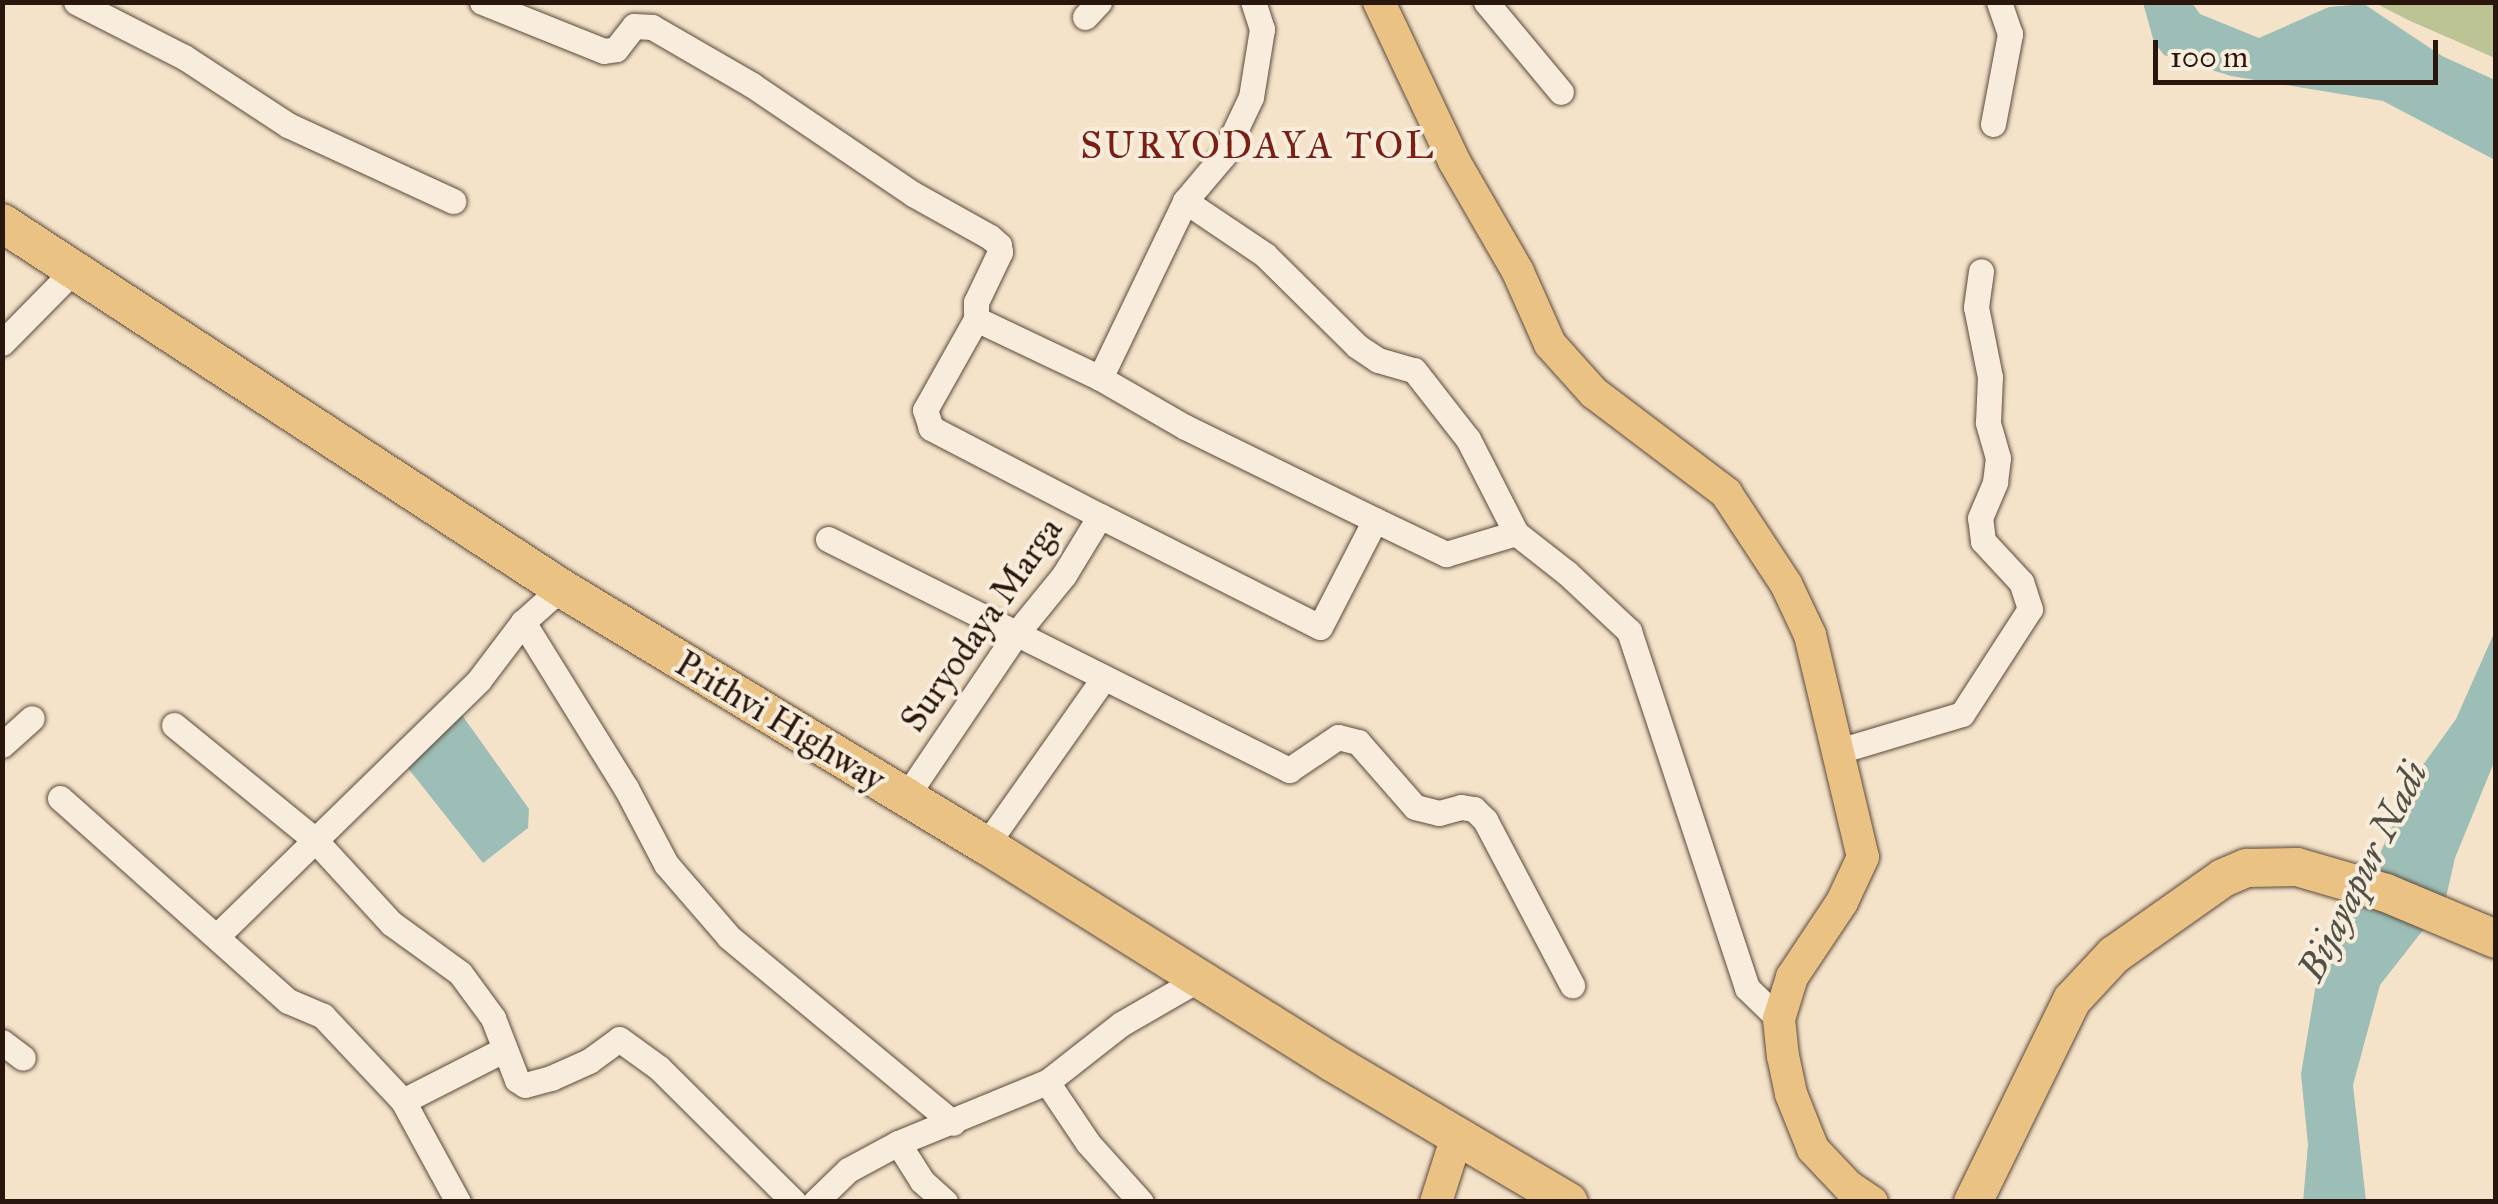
<!DOCTYPE html>
<style>
body{margin:0}
#map{position:relative;width:2498px;height:1204px;overflow:hidden;background:#f4e3c9;font-family:"IM FELL Great Primer",serif}
div>[style]{position:absolute}
.green>*{inset:0;background:#bcc395}
.water>*{inset:0;background:#9cbeb6}
.roads{filter:drop-shadow(0 0 2px #5c493b) drop-shadow(0 0 2px #5c493b)}
.minor>*{height:25px;margin:-12.5px;padding:0 12.5px;transform-origin:12.5px;border-radius:12.5px;background:#f8eddc}
.major>*{height:32px;margin:-16px;padding:0 16px;transform-origin:16px;border-radius:16px;background:#eac284}
.highway>*{height:38px;margin:-19px;padding:0 19px;transform-origin:19px;border-radius:19px;background:#eac284}
span{translate:-50% -50%;white-space:nowrap;text-align:center;line-height:1.15;-webkit-text-stroke:8px #f8eddc;paint-order:stroke}
.street-label{font-size:35px;color:#29160c}
.neighbourhood-label{font-size:38px;color:#7a1f14;letter-spacing:2.5px}
.water-label{font-size:38px;color:#515148;font-style:italic}
.frame{position:absolute;inset:0;border:5px solid #29160c;pointer-events:none}
.scale{position:absolute;left:2153px;top:40px;width:285px;height:45px;box-sizing:border-box;border:5px solid #29160c;border-top:0;padding-left:12px;font-size:30px;line-height:35px;white-space:nowrap;color:#29160c;-webkit-text-stroke:8px #f8eddc;paint-order:stroke}
</style>
<div id="map">
<div class="green">
<i style="clip-path:polygon(2375px 3px,2495px 3px,2495px 58px,2408px 20px)"></i>
</div>
<div class="water">
<i style="clip-path:polygon(2143px 3px,2192px 3px,2200px 14px,2259px 38px,2329px 7px,2364px 4px,2442px 56px,2495px 80px,2495px 160px,2383px 101px,2231px 76px,2164px 55px,2154px 42px)"></i>
<i style="clip-path:polygon(2495px 631px,2495px 760px,2455px 858px,2445px 902px,2380px 985px,2353px 1085px,2366px 1201px,2303px 1202px,2308px 1145px,2301px 1074px,2318px 972px,2364px 889px,2415px 776px,2456px 719px)"></i>
<i style="clip-path:polygon(457px 708px,529px 809px,528px 828px,483px 863px,400px 758px)"></i>
</div>
<div class="roads">
<div class="minor">
<i style="left:76px;top:2px;width:121px;rotate:27deg"></i>
<i style="left:184px;top:57px;width:124px;rotate:33.2deg"></i>
<i style="left:288px;top:125px;width:182px;rotate:24.7deg"></i>
<i style="left:482px;top:2px;width:131px;rotate:21.9deg"></i>
<i style="left:604px;top:51px;width:12px;rotate:-9deg"></i>
<i style="left:616px;top:49px;width:29px;rotate:-52deg"></i>
<i style="left:634px;top:26px;width:18px;rotate:3deg"></i>
<i style="left:652px;top:27px;width:116px;rotate:30.1deg"></i>
<i style="left:752px;top:85px;width:194px;rotate:34.1deg"></i>
<i style="left:913px;top:194px;width:88px;rotate:29.2deg"></i>
<i style="left:990px;top:237px;width:12px;rotate:42deg"></i>
<i style="left:999px;top:245px;width:7px;rotate:82deg"></i>
<i style="left:1000px;top:252px;width:55px;rotate:115.6deg"></i>
<i style="left:976px;top:302px;width:17px;rotate:90deg"></i>
<i style="left:1486px;top:2px;width:117px;rotate:50.2deg"></i>
<i style="left:1085px;top:17px;width:21px;rotate:-47deg"></i>
<i style="left:1993px;top:124px;width:92px;rotate:-79.3deg"></i>
<i style="left:2010px;top:34px;width:34px;rotate:-109deg"></i>
<i style="left:1185px;top:201px;width:97px;rotate:34deg"></i>
<i style="left:1265px;top:255px;width:129px;rotate:44.7deg"></i>
<i style="left:1357px;top:346px;width:25px;rotate:34deg"></i>
<i style="left:1378px;top:360px;width:37px;rotate:16deg"></i>
<i style="left:1414px;top:370px;width:88px;rotate:52deg"></i>
<i style="left:1468px;top:439px;width:106px;rotate:62.9deg"></i>
<i style="left:2px;top:343px;width:100px;rotate:-45.4deg"></i>
<i style="left:1100px;top:516px;width:246px;rotate:26.8deg"></i>
<i style="left:1320px;top:627px;width:120px;rotate:-62.8deg"></i>
<i style="left:1375px;top:520px;width:212px;rotate:-153.9deg"></i>
<i style="left:1185px;top:427px;width:98px;rotate:-150deg"></i>
<i style="left:1375px;top:520px;width:79px;rotate:25.6deg"></i>
<i style="left:1446px;top:554px;width:73px;rotate:-16.7deg"></i>
<i style="left:1516px;top:533px;width:65px;rotate:38.1deg"></i>
<i style="left:1567px;top:573px;width:85px;rotate:43.1deg"></i>
<i style="left:1629px;top:631px;width:376px;rotate:71.7deg"></i>
<i style="left:1747px;top:988px;width:45px;rotate:44.1deg"></i>
<i style="left:828px;top:539px;width:516px;rotate:26.61deg"></i>
<i style="left:1289px;top:770px;width:59px;rotate:-34deg"></i>
<i style="left:1338px;top:737px;width:21px;rotate:14deg"></i>
<i style="left:1358px;top:742px;width:86px;rotate:48.8deg"></i>
<i style="left:1415px;top:807px;width:25px;rotate:14deg"></i>
<i style="left:1439px;top:813px;width:23px;rotate:-15deg"></i>
<i style="left:1461px;top:807px;width:13px;rotate:9deg"></i>
<i style="left:1474px;top:809px;width:16px;rotate:45deg"></i>
<i style="left:1485px;top:820px;width:187px;rotate:62.2deg"></i>
<i style="left:523px;top:622px;width:195px;rotate:58.2deg"></i>
<i style="left:626px;top:788px;width:86px;rotate:62.2deg"></i>
<i style="left:666px;top:864px;width:96px;rotate:49.2deg"></i>
<i style="left:729px;top:937px;width:291px;rotate:39.7deg"></i>
<i style="left:174px;top:725px;width:181px;rotate:39.2deg"></i>
<i style="left:314px;top:839px;width:114px;rotate:47.5deg"></i>
<i style="left:391px;top:923px;width:85px;rotate:35.9deg"></i>
<i style="left:460px;top:973px;width:56px;rotate:53.7deg"></i>
<i style="left:493px;top:1018px;width:66px;rotate:68.8deg"></i>
<i style="left:517px;top:1080px;width:9px;rotate:32deg"></i>
<i style="left:525px;top:1085px;width:27px;rotate:-15deg"></i>
<i style="left:551px;top:1078px;width:42px;rotate:-24.1deg"></i>
<i style="left:589px;top:1061px;width:37px;rotate:-36deg"></i>
<i style="left:619px;top:1039px;width:49px;rotate:35.9deg"></i>
<i style="left:659px;top:1068px;width:190px;rotate:44.8deg"></i>
<i style="left:2px;top:745px;width:40px;rotate:-42deg"></i>
<i style="left:1839px;top:751px;width:128px;rotate:-16.7deg"></i>
<i style="left:1962px;top:714px;width:125px;rotate:-57.1deg"></i>
<i style="left:2030px;top:609px;width:28px;rotate:-108deg"></i>
<i style="left:2021px;top:582px;width:56px;rotate:-132.8deg"></i>
<i style="left:1983px;top:541px;width:23px;rotate:-97deg"></i>
<i style="left:1980px;top:518px;width:39px;rotate:-67deg"></i>
<i style="left:1995px;top:482px;width:24px;rotate:-83deg"></i>
<i style="left:1998px;top:458px;width:37px;rotate:-106deg"></i>
<i style="left:1988px;top:422px;width:45px;rotate:-87.5deg"></i>
<i style="left:1990px;top:377px;width:71px;rotate:-101.3deg"></i>
<i style="left:1976px;top:307px;width:36px;rotate:-82deg"></i>
<i style="left:60px;top:798px;width:305px;rotate:41.7deg"></i>
<i style="left:288px;top:1001px;width:38px;rotate:23deg"></i>
<i style="left:323px;top:1016px;width:117px;rotate:46.7deg"></i>
<i style="left:403px;top:1101px;width:115px;rotate:61.4deg"></i>
<i style="left:905px;top:798px;width:198px;rotate:-55.9deg"></i>
<i style="left:1016px;top:634px;width:76px;rotate:-50.9deg"></i>
<i style="left:1064px;top:575px;width:69px;rotate:-58.6deg"></i>
<i style="left:1100px;top:516px;width:191px;rotate:-152.5deg"></i>
<i style="left:931px;top:428px;width:19px;rotate:-108deg"></i>
<i style="left:925px;top:410px;width:104px;rotate:-60.7deg"></i>
<i style="left:976px;top:319px;width:137px;rotate:25.4deg"></i>
<i style="left:1100px;top:378px;width:196px;rotate:-64.3deg"></i>
<i style="left:1185px;top:201px;width:59px;rotate:-49.8deg"></i>
<i style="left:1223px;top:156px;width:65px;rotate:-64.6deg"></i>
<i style="left:1251px;top:97px;width:69px;rotate:-80.8deg"></i>
<i style="left:1262px;top:29px;width:28px;rotate:-108deg"></i>
<i style="left:986px;top:845px;width:204px;rotate:-54.8deg"></i>
<i style="left:217px;top:936px;width:366px;rotate:-44.3deg"></i>
<i style="left:479px;top:680px;width:73px;rotate:-52.8deg"></i>
<i style="left:523px;top:622px;width:51px;rotate:-41.8deg"></i>
<i style="left:2px;top:1042px;width:26px;rotate:37deg"></i>
<i style="left:1047px;top:1082px;width:73px;rotate:56.1deg"></i>
<i style="left:1088px;top:1143px;width:79px;rotate:48.1deg"></i>
<i style="left:403px;top:1101px;width:114px;rotate:-27deg"></i>
<i style="left:898px;top:1143px;width:45px;rotate:57.7deg"></i>
<i style="left:922px;top:1181px;width:31px;rotate:42deg"></i>
<i style="left:815px;top:1202px;width:46px;rotate:-44.1deg"></i>
<i style="left:848px;top:1170px;width:57px;rotate:-28.4deg"></i>
<i style="left:898px;top:1143px;width:161px;rotate:-22.3deg"></i>
<i style="left:1047px;top:1082px;width:94px;rotate:-38.1deg"></i>
<i style="left:1121px;top:1024px;width:90px;rotate:-30deg"></i>
</div>
<div class="major">
<i style="left:1379px;top:2px;width:176px;rotate:64.7deg"></i>
<i style="left:1454px;top:161px;width:128px;rotate:60deg"></i>
<i style="left:1518px;top:272px;width:79px;rotate:66deg"></i>
<i style="left:1550px;top:344px;width:66px;rotate:48.1deg"></i>
<i style="left:1594px;top:393px;width:166px;rotate:37.1deg"></i>
<i style="left:1726px;top:493px;width:109px;rotate:56.6deg"></i>
<i style="left:1786px;top:584px;width:56px;rotate:64.8deg"></i>
<i style="left:1810px;top:635px;width:228px;rotate:76.6deg"></i>
<i style="left:1863px;top:857px;width:50px;rotate:115deg"></i>
<i style="left:1842px;top:902px;width:90px;rotate:123.7deg"></i>
<i style="left:1792px;top:977px;width:44px;rotate:107.2deg"></i>
<i style="left:1779px;top:1019px;width:37px;rotate:84deg"></i>
<i style="left:1783px;top:1056px;width:39px;rotate:78deg"></i>
<i style="left:1791px;top:1094px;width:59px;rotate:68.2deg"></i>
<i style="left:1813px;top:1149px;width:51px;rotate:46.6deg"></i>
<i style="left:1848px;top:1186px;width:29px;rotate:34deg"></i>
<i style="left:1436px;top:1202px;width:69px;rotate:-72.3deg"></i>
</div>
<div class="highway">
<i style="left:2px;top:223px;width:668px;rotate:33.14deg"></i>
<i style="left:561px;top:588px;width:497px;rotate:31.2deg"></i>
<i style="left:986px;top:845px;width:408px;rotate:32.1deg"></i>
<i style="left:1332px;top:1062px;width:275px;rotate:30.6deg"></i>
<i style="left:1973px;top:1202px;width:225px;rotate:-63.9deg"></i>
<i style="left:2072px;top:1000px;width:62px;rotate:-47deg"></i>
<i style="left:2114px;top:955px;width:133px;rotate:-35.2deg"></i>
<i style="left:2223px;top:878px;width:26px;rotate:-23deg"></i>
<i style="left:2247px;top:868px;width:50px;rotate:-1.1deg"></i>
<i style="left:2297px;top:867px;width:93px;rotate:16.3deg"></i>
<i style="left:2386px;top:893px;width:119px;rotate:22.7deg"></i>
</div>
</div>
<div class="street-label">
<span style="left:982px;top:625px;rotate:-55deg">Suryodaya Marga</span>
<span style="left:780px;top:722px;rotate:31deg">Prithvi Highway</span>
</div>
<div class="neighbourhood-label">
<span style="left:1258px;top:146px">SURYODAYA TOL</span>
</div>
<div class="water-label">
<span style="left:2363px;top:871px;rotate:-63deg">Bijayapur Nadi</span>
</div>
<div class="frame"></div>
<div class="scale">100 m</div>
</div>
